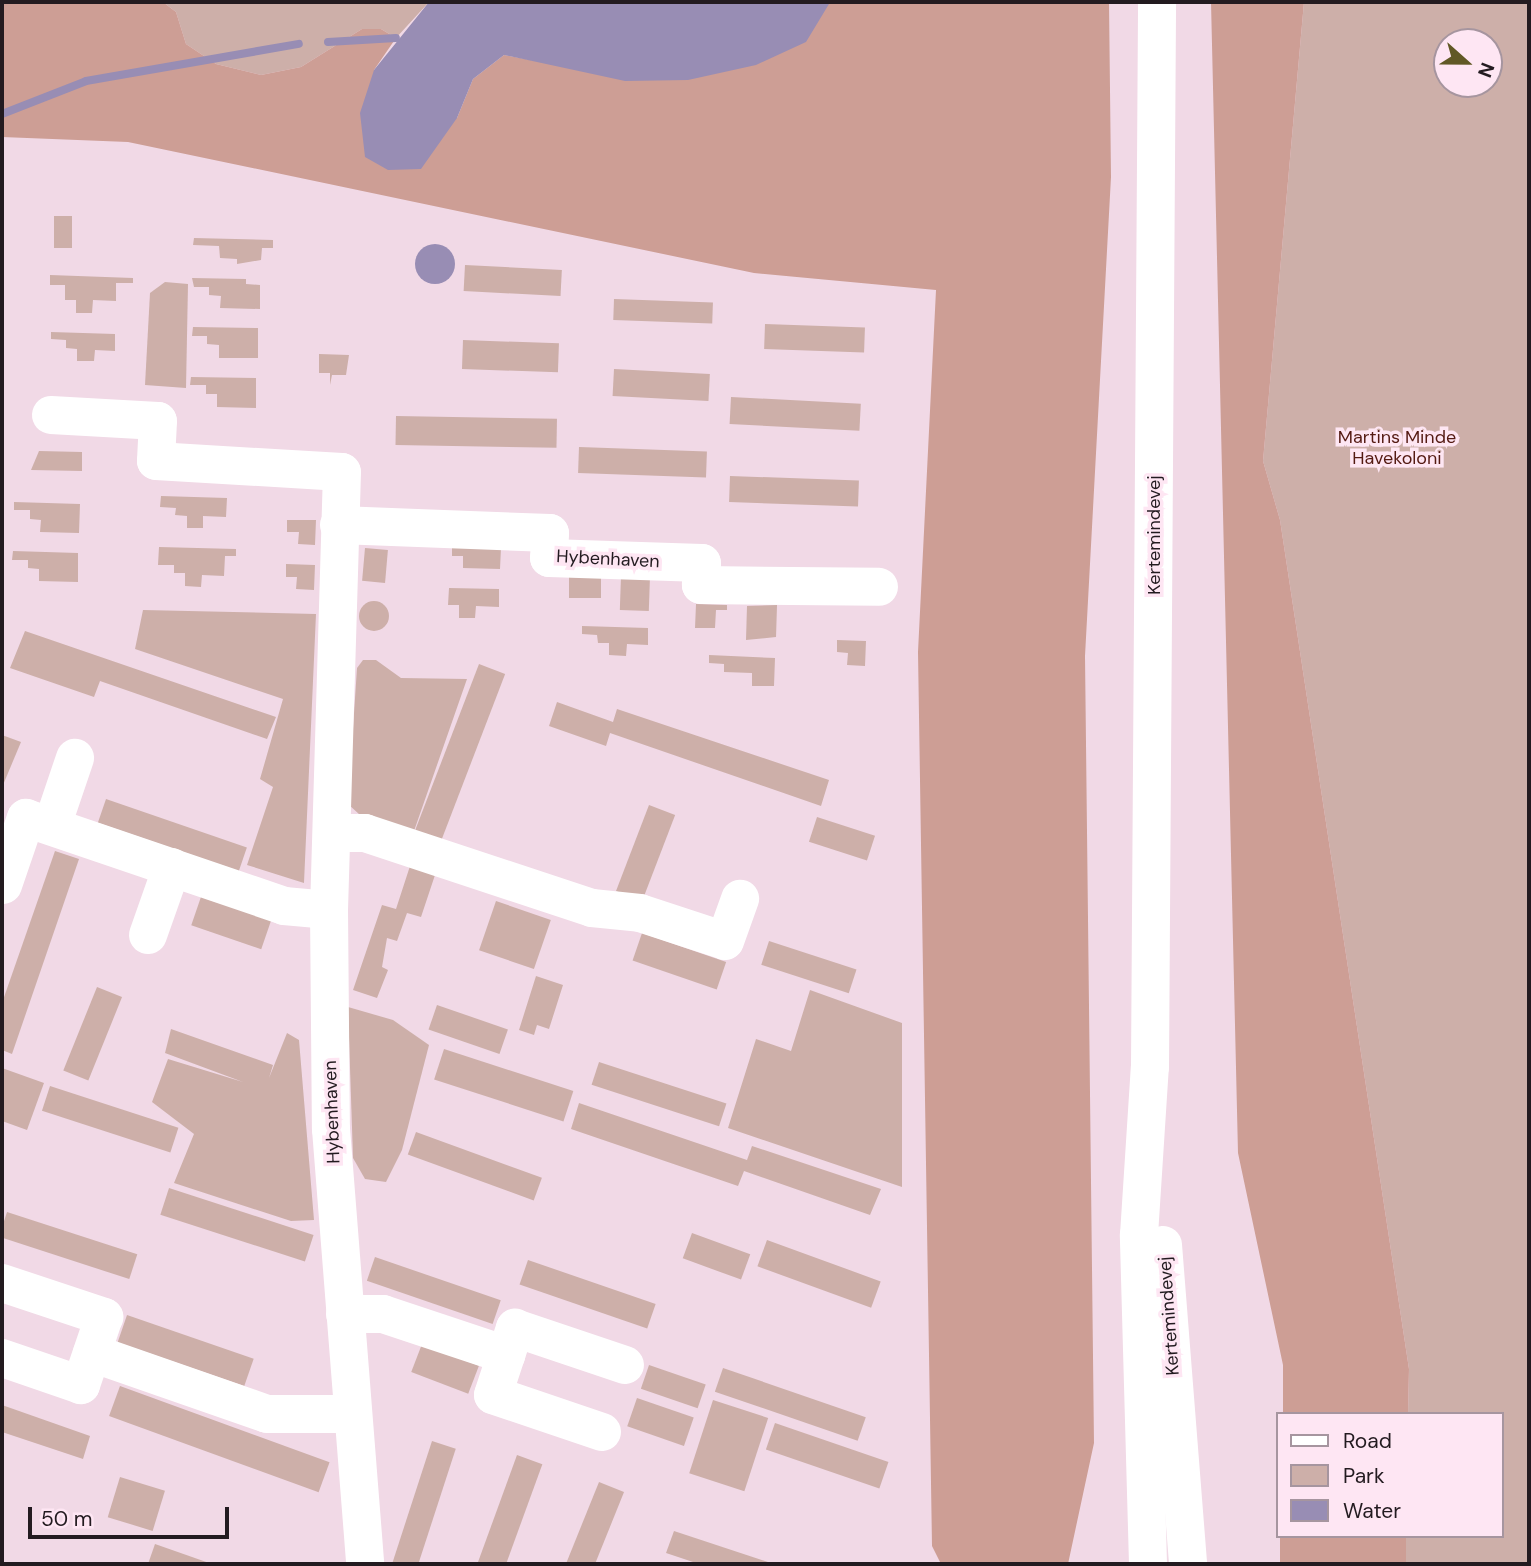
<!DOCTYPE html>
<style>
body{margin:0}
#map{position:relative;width:1531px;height:1566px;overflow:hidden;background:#f1d9e6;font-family:"DM Sans",sans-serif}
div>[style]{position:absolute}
.green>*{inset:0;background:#cdafa9;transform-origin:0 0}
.round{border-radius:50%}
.forest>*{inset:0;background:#cd9e95;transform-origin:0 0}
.water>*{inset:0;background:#988db4}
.stream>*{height:8px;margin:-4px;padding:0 4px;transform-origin:4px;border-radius:4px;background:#988db4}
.minor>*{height:38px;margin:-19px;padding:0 19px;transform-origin:19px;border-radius:19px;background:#fff}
.major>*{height:38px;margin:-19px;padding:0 19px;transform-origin:19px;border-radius:19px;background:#fff}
span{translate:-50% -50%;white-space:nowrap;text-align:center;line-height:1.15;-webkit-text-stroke:7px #fee6f3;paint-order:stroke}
.park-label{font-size:18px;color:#541a12}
.street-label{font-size:18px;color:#231b20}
.frame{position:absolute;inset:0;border:4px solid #231b20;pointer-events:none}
.legend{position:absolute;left:1276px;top:1412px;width:228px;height:126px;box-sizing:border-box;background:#fee6f3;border:2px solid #a6959f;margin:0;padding:9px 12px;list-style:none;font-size:21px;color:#231b20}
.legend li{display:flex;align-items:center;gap:14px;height:35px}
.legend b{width:35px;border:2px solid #a6959f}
.north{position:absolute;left:1433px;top:28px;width:70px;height:70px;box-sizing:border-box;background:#fee6f3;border:2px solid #a6959f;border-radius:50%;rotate:111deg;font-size:19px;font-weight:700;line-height:28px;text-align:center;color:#231b20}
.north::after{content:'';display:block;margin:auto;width:24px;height:32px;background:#615825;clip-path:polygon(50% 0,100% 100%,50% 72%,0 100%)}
.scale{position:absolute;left:28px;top:1507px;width:201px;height:32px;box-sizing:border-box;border:4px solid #231b20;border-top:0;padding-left:9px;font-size:21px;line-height:24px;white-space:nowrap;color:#231b20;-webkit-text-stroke:5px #fee6f3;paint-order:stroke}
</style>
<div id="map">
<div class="green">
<i style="clip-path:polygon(163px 2px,429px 2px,396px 38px,381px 29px,362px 29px,301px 67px,261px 75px,216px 64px,186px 44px,176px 12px)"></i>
<i style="clip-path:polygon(evenodd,1304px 2px,1529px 2px,1529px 1564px,1405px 1564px,1406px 1536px,1501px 1536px,1501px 1414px,1408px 1414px,1409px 1369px,1280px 520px,1263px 461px,1304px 2px,1447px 42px,1489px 42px,1489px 84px,1447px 84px,1447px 42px)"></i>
<i style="left:54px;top:216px;width:18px;height:32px"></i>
<i style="clip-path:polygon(194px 238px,273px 240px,273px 248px,262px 248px,261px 260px,237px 264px,237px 259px,220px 258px,219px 246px,193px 245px)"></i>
<i style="left:465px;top:265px;width:97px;height:26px;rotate:3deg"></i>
<i style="clip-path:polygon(50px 275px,133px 278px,133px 283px,116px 283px,116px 301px,93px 300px,92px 313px,76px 313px,76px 300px,65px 300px,65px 285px,50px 285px)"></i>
<i style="clip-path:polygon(192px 278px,246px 279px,246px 284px,260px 285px,260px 309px,220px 308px,221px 296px,209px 295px,209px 287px,194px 287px)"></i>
<i style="clip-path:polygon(165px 282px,188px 284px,186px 388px,145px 385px,150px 293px)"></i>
<i style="left:614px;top:299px;width:99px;height:21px;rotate:2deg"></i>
<i style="left:765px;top:324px;width:100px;height:25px;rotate:2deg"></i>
<i style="clip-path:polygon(193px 327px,258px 328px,258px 358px,219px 358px,219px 345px,207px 344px,207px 336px,192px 336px)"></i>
<i style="clip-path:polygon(51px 332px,115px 334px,115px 351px,95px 350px,94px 361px,77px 361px,77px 349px,66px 348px,66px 340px,51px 339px)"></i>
<i style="left:463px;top:340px;width:96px;height:29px;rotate:2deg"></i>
<i style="clip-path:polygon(319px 354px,349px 355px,346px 375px,332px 375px,330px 385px,330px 373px,319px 373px)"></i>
<i style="left:614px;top:369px;width:96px;height:27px;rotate:3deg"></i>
<i style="clip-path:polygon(191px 377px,256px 378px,256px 408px,217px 407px,217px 394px,206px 394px,206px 385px,190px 385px)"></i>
<i style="left:731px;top:397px;width:130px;height:27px;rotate:3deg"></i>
<i style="left:396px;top:416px;width:161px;height:29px;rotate:1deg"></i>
<i style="left:579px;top:447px;width:128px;height:26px;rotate:2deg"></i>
<i style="clip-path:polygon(39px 451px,82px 452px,82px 471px,31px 470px)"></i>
<i style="left:730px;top:476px;width:129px;height:26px;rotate:2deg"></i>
<i style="clip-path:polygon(161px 496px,227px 498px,226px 517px,203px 516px,203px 528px,187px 528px,187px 516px,175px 515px,176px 508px,160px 507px)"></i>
<i style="clip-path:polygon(14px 502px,80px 504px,79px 533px,40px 532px,41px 520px,30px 519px,30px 510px,14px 510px)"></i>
<i style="clip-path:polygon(287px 520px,316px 520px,315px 545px,298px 544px,299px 532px,287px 532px)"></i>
<i style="clip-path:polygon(159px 547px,236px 549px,236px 556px,225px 556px,224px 576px,202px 575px,201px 587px,185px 586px,185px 573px,174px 573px,174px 565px,158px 565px)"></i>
<i style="left:365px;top:548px;width:23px;height:33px;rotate:5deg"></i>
<i style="clip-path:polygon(452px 548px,501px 548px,500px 569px,463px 568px,463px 556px,452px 556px)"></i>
<i style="clip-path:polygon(13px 551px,78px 553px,78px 582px,39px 581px,39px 569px,28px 568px,28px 560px,12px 560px)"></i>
<i style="clip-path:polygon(286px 564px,315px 565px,314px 590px,296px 589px,297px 577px,286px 577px)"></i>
<i style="left:569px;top:575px;width:32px;height:23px"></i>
<i style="left:621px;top:576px;width:29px;height:34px;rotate:2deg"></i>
<i style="clip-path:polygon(449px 588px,499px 589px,499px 607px,476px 606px,475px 618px,459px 618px,459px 605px,448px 605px)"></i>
<i class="round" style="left:359px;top:601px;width:30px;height:30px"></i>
<i style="clip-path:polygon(696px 604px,727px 605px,727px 610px,716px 610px,715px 628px,695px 628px)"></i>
<i style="clip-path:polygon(777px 605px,776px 637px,746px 640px,747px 606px)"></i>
<i style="clip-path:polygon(143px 610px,316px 614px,304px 883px,247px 865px,273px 787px,260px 779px,283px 699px,135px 649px)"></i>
<i style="clip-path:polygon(582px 626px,648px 628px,648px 645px,627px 644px,626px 656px,609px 655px,609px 643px,598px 643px,597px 635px,582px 634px)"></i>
<i style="clip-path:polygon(25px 631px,276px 717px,267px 739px,100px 681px,94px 697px,10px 668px)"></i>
<i style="clip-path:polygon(837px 640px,866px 641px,865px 666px,847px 665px,848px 653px,837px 652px)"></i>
<i style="clip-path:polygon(709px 655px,775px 658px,774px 686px,752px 686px,752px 673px,724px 672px,724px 664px,709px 663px)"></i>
<i style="clip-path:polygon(363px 660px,376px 660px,401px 678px,467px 679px,414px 831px,360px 815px,348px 804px,357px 668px)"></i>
<i style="left:479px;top:664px;width:28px;height:179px;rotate:21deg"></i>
<i style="clip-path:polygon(557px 702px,613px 722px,617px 709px,829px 780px,821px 806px,610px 733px,606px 746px,549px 726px)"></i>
<i style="clip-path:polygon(2px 735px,21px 742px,3px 785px,2px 784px)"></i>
<i style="left:106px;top:799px;width:149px;height:25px;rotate:19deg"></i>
<i style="left:649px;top:805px;width:28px;height:92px;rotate:21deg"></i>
<i style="left:817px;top:817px;width:61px;height:26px;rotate:18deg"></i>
<i style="clip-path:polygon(55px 851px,79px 859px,12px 1054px,2px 1050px,2px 1003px)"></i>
<i style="clip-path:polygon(410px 866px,435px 875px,421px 917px,407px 913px,397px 941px,387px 938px,382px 967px,388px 970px,377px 998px,353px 990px,382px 905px,396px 909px)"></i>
<i style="left:202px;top:894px;width:74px;height:33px;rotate:19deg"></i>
<i style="left:496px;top:901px;width:58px;height:52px;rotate:19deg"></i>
<i style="left:642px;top:933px;width:89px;height:29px;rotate:19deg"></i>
<i style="left:769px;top:941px;width:92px;height:25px;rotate:18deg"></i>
<i style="clip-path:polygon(536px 976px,563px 985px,549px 1029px,537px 1025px,534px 1035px,519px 1030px)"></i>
<i style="left:97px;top:987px;width:27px;height:90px;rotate:22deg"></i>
<i style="clip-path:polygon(810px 990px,902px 1023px,902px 1187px,728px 1128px,756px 1039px,791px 1051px)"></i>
<i style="left:437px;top:1005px;width:75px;height:26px;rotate:19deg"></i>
<i style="clip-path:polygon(348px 1007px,393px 1020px,429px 1045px,402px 1150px,386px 1182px,365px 1179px,353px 1158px)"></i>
<i style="clip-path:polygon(171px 1029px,273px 1065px,269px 1078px,287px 1033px,299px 1040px,314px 1220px,291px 1221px,174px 1183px,194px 1134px,152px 1102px,168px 1059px,243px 1082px,165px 1053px)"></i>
<i style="left:444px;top:1049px;width:136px;height:32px;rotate:18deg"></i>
<i style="left:599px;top:1062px;width:134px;height:24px;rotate:18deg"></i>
<i style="clip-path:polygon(2px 1068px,44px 1083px,27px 1130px,2px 1121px)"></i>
<i style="left:50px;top:1086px;width:135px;height:26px;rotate:18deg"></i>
<i style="clip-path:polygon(579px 1103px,747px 1160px,752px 1146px,881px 1189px,870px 1215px,744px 1171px,738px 1186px,571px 1129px)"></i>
<i style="left:416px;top:1132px;width:134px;height:24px;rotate:20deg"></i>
<i style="left:169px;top:1188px;width:152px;height:28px;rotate:18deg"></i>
<i style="left:7px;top:1212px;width:137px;height:26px;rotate:18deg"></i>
<i style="left:692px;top:1233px;width:62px;height:27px;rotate:20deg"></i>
<i style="left:767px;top:1240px;width:121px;height:28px;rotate:20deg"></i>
<i style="left:375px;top:1257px;width:133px;height:25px;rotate:19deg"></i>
<i style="left:528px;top:1260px;width:135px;height:26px;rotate:19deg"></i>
<i style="left:127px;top:1315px;width:134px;height:29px;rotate:19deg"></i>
<i style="left:422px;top:1344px;width:61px;height:30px;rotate:21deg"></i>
<i style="left:649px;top:1365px;width:60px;height:25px;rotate:19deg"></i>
<i style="left:723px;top:1368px;width:151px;height:25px;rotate:19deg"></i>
<i style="left:120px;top:1386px;width:223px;height:32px;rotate:20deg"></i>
<i style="left:637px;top:1398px;width:60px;height:30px;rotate:19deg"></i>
<i style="left:713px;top:1400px;width:58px;height:77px;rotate:18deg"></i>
<i style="clip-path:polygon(2px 1405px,90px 1436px,83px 1459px,2px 1432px)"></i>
<i style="left:775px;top:1423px;width:120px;height:28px;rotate:19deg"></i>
<i style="left:432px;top:1441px;width:25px;height:130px;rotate:18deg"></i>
<i style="left:517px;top:1455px;width:27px;height:115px;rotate:20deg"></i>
<i style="left:120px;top:1477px;width:47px;height:42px;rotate:17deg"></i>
<i style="left:599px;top:1482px;width:27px;height:87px;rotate:22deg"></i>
<i style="clip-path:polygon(674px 1531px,774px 1564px,699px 1564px,666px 1553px)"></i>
<i style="clip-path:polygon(155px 1544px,212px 1564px,148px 1564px)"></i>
</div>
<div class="forest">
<i style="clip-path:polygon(2px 2px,163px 2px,176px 12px,186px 44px,216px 64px,261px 75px,301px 67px,362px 29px,381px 29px,396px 38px,374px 70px,457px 118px,473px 79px,504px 55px,563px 66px,805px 42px,828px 2px,1109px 2px,1111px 177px,1085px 656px,1094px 1443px,1068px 1564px,941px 1564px,932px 1546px,918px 652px,936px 290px,754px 273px,128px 142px,2px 137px)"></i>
<i style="clip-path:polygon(1211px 2px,1304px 2px,1263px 461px,1280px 520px,1409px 1369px,1408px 1414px,1283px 1414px,1283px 1365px,1238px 1153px)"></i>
<i style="left:1280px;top:1536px;width:126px;height:28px"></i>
</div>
<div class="water">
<i style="clip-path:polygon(429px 2px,828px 2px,829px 4px,806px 42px,756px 65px,688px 80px,625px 81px,504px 55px,473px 79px,457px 118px,421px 169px,388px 170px,365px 157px,360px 113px,374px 70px)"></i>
<i class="round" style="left:415px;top:244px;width:40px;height:40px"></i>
</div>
<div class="stream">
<i style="left:328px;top:42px;width:68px;rotate:-3.4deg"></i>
<i style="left:2px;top:114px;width:90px;rotate:-21.4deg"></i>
<i style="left:86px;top:81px;width:216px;rotate:-9.9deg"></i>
</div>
<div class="minor">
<i style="left:51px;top:415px;width:107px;rotate:3.2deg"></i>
<i style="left:158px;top:421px;width:40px;rotate:92.9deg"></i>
<i style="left:156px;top:461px;width:186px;rotate:3.4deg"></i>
<i style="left:342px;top:472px;width:438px;rotate:91.7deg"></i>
<i style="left:329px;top:910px;width:219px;rotate:89.5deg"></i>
<i style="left:331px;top:1129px;width:436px;rotate:85.5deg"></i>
<i style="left:339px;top:525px;width:211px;rotate:2.2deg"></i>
<i style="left:550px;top:533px;width:25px;rotate:92deg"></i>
<i style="left:549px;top:558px;width:153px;rotate:1.9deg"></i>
<i style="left:702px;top:563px;width:22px;rotate:93deg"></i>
<i style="left:701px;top:585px;width:178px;rotate:0.6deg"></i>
<i style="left:52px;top:826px;width:72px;rotate:-71.3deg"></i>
<i style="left:332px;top:833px;width:33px"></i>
<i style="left:365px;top:833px;width:239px;rotate:18.3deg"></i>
<i style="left:592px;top:908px;width:48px;rotate:5.9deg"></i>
<i style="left:640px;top:913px;width:89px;rotate:18.2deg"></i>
<i style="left:725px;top:941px;width:45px;rotate:-70.3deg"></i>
<i style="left:3px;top:885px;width:71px;rotate:-71.1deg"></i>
<i style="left:26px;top:818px;width:273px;rotate:18.8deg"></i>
<i style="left:284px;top:906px;width:45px;rotate:5.1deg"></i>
<i style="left:148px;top:935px;width:72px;rotate:-70.6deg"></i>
<i style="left:2px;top:1283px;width:108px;rotate:18.4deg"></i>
<i style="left:104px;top:1317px;width:72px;rotate:108.7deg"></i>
<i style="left:81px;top:1385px;width:83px;rotate:-161.1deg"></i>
<i style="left:345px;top:1314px;width:38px"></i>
<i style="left:383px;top:1314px;width:130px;rotate:18.4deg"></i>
<i style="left:92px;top:1353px;width:185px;rotate:19.2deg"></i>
<i style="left:267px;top:1414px;width:86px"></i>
<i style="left:602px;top:1432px;width:115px;rotate:-161.3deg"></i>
<i style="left:493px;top:1395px;width:71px;rotate:-71.8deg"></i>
<i style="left:515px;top:1328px;width:116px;rotate:18.6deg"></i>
</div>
<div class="major">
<i style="left:1163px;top:1245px;width:320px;rotate:85.5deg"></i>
<i style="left:1148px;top:1564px;width:329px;rotate:-91.6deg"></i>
<i style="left:1139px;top:1235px;width:168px;rotate:-86.3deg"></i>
<i style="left:1150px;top:1067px;width:1065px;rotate:-89.62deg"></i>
</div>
<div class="park-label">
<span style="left:1397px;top:448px">Martins Minde<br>Havekoloni</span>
</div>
<div class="street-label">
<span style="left:1154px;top:535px;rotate:-90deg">Kertemindevej</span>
<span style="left:608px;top:559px;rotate:3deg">Hybenhaven</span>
<span style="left:332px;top:1112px;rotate:-92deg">Hybenhaven</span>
<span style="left:1169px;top:1316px;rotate:-94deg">Kertemindevej</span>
</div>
<div class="frame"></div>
<ul class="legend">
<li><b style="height:9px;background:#fff"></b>Road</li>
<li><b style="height:19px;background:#cdafa9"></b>Park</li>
<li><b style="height:19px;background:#988db4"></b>Water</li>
</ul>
<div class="north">N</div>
<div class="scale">50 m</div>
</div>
